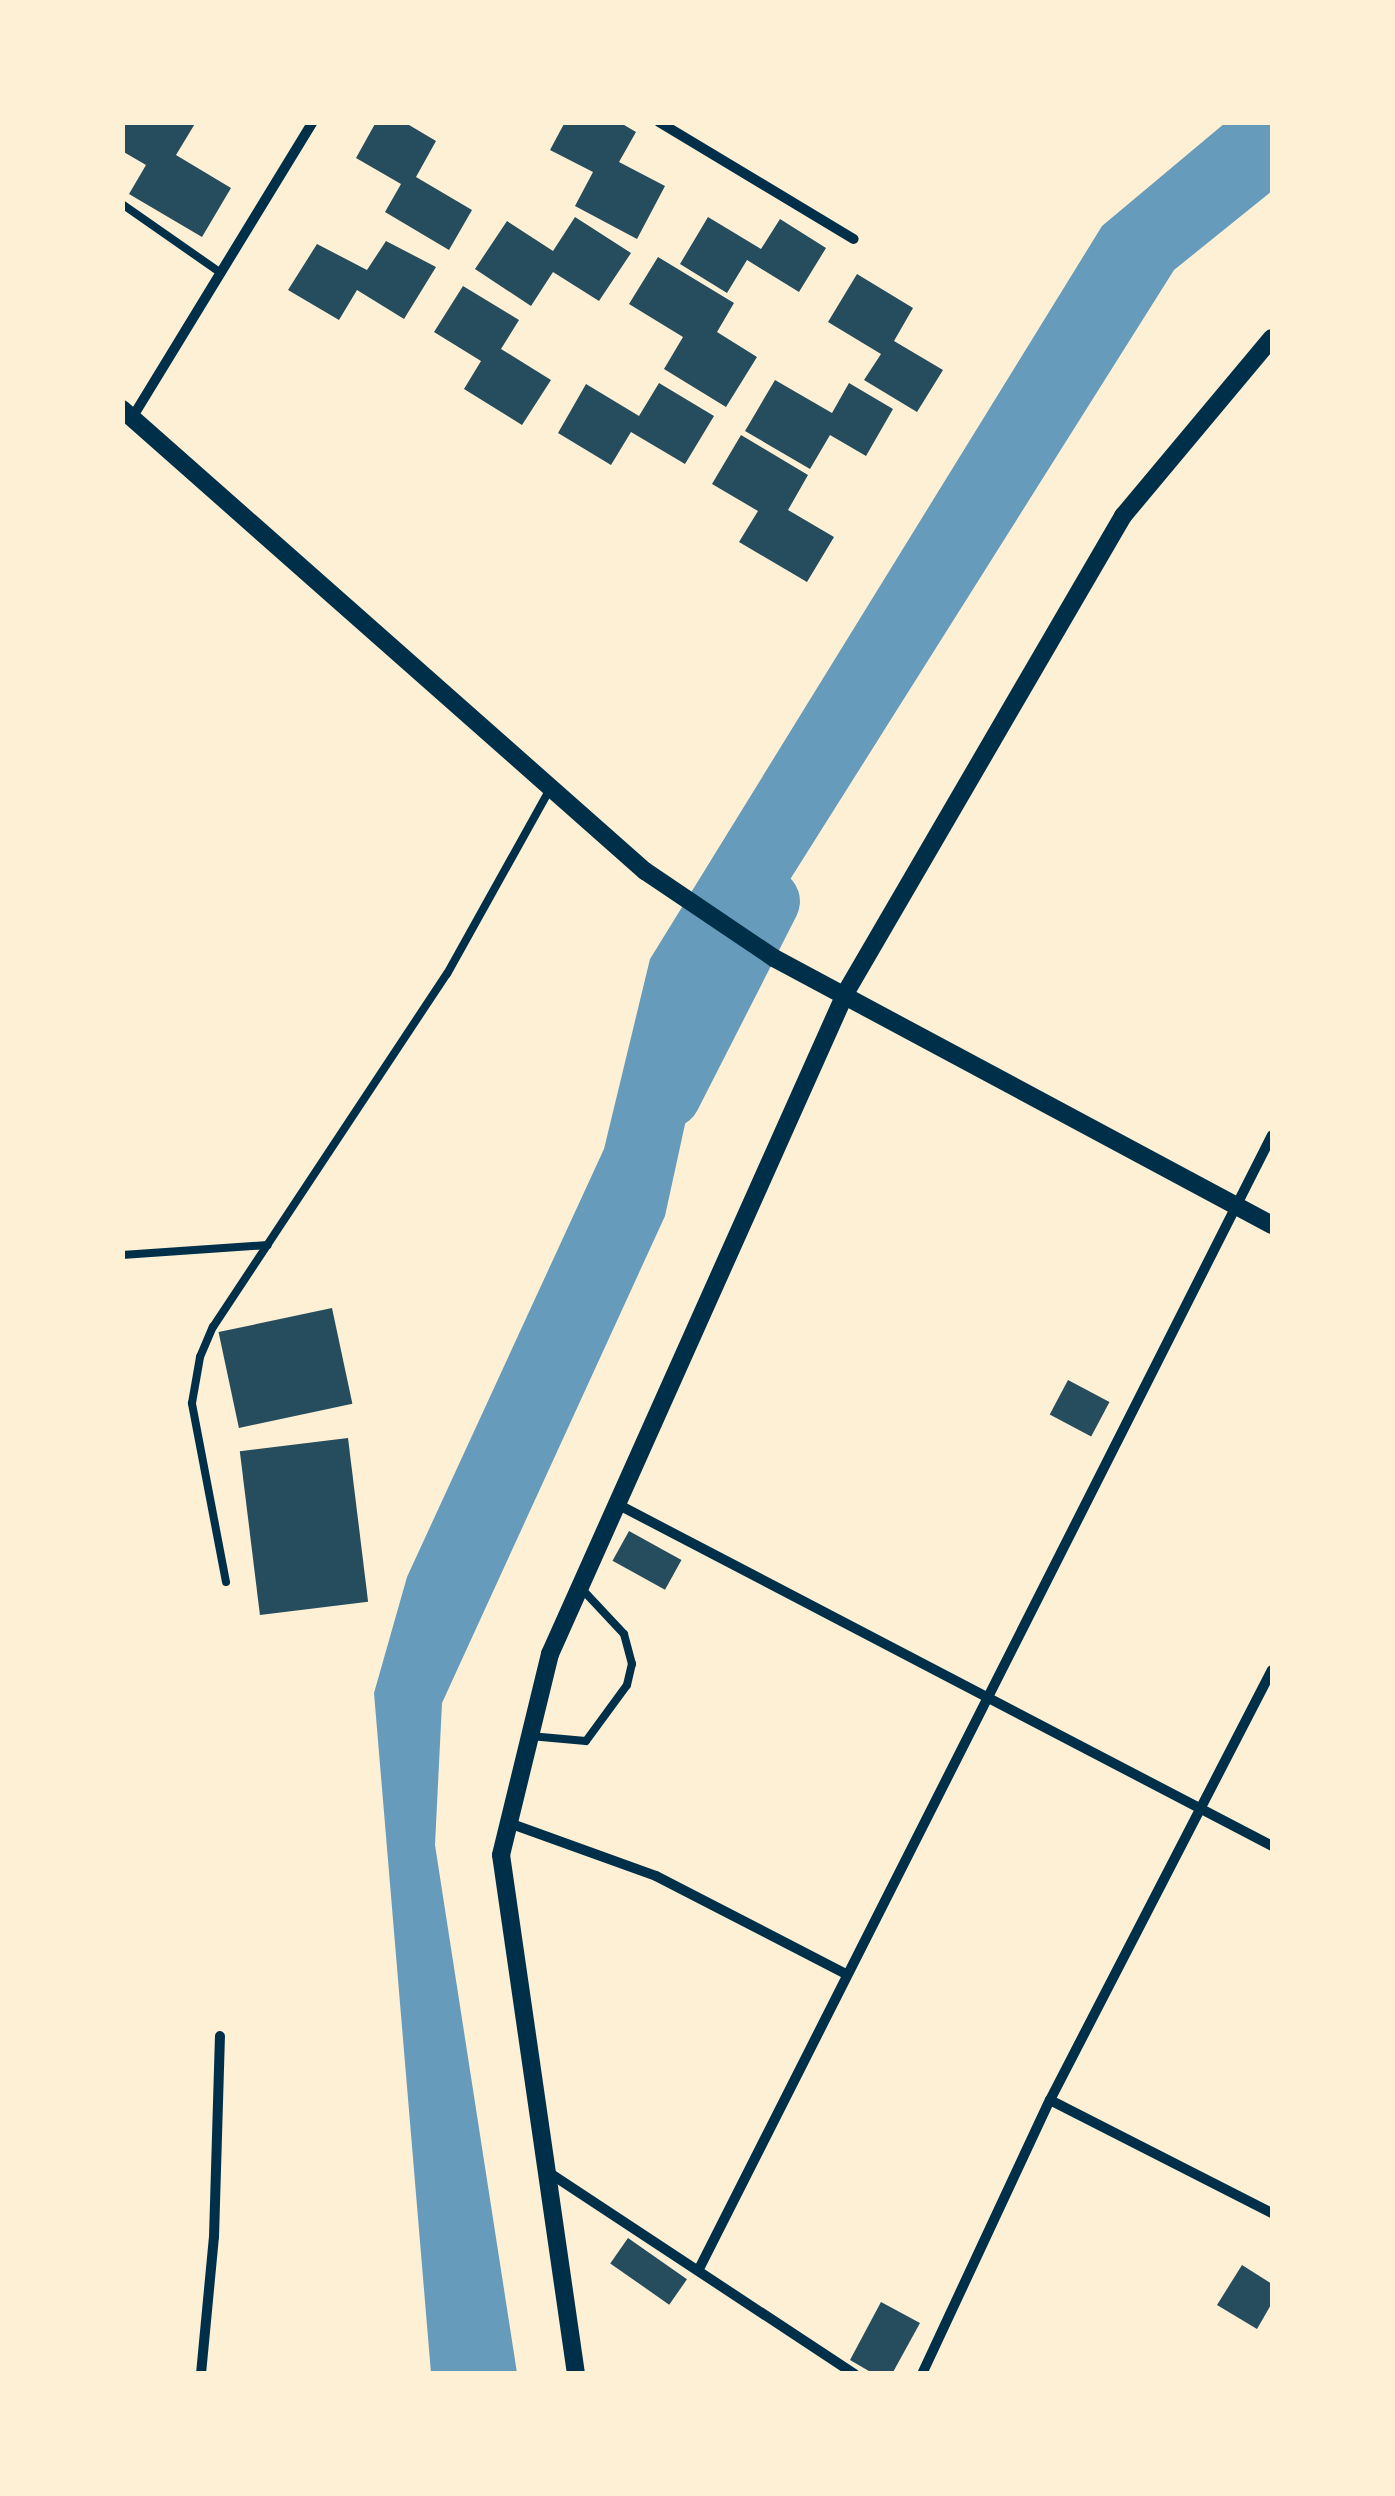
<!DOCTYPE html>
<style>
body{margin:0}
#map{position:relative;width:1395px;height:2496px;overflow:hidden;background:#fdf0d5;font-family:Helvetica,sans-serif}
div>[style]{position:absolute}
.water>*{inset:0;background:#669bbc}
.river>*{height:65px;margin:-32.5px;padding:0 32.5px;transform-origin:32.5px;border-radius:32.5px;background:#669bbc}
.building>*{inset:0;background:#264d5e;transform-origin:0 0}
.service>*{height:8px;margin:-4px;padding:0 4px;transform-origin:4px;border-radius:4px;background:#003049}
.minor>*{height:10px;margin:-5px;padding:0 5px;transform-origin:5px;border-radius:5px;background:#003049}
.tertiary>*{height:18px;margin:-9px;padding:0 9px;transform-origin:9px;border-radius:9px;background:#003049}
span{translate:-50% -50%;white-space:nowrap;text-align:center;line-height:1.15;-webkit-text-stroke:8px #fdf0d5;paint-order:stroke}
.frame{position:absolute;inset:0;border:125px solid #fdf0d5;pointer-events:none}
</style>
<div id="map">
<div class="water">
<i style="clip-path:polygon(1225px 123px,1272px 123px,1272px 191px,1174px 270px,711px 1005px,665px 1216px,442px 1703px,435px 1845px,517px 2373px,431px 2373px,374px 1693px,407px 1577px,604px 1149px,650px 959px,1102px 226px)"></i>
</div>
<div class="river">
<i style="left:668px;top:1095px;width:218px;rotate:-63deg"></i>
</div>
<div class="building">
<i style="clip-path:polygon(122px 122px,196px 122px,176px 155px,231px 188px,202px 237px,129px 194px,146px 165px,122px 151px)"></i>
<i style="clip-path:polygon(376px 122px,404px 122px,436px 141px,416px 177px,472px 210px,449px 250px,385px 212px,401px 184px,356px 158px)"></i>
<i style="clip-path:polygon(565px 122px,619px 122px,636px 132px,619px 162px,665px 186px,637px 239px,575px 206px,593px 172px,550px 150px)"></i>
<i style="clip-path:polygon(575px 217px,631px 253px,599px 301px,553px 272px,531px 306px,475px 269px,507px 221px,553px 251px)"></i>
<i style="clip-path:polygon(708px 217px,761px 249px,780px 219px,826px 248px,799px 292px,747px 260px,727px 293px,680px 264px)"></i>
<i style="clip-path:polygon(386px 241px,436px 267px,404px 319px,357px 290px,339px 320px,288px 290px,317px 244px,367px 270px)"></i>
<i style="clip-path:polygon(658px 257px,734px 303px,717px 332px,757px 357px,726px 407px,664px 369px,683px 337px,629px 304px)"></i>
<i style="clip-path:polygon(857px 274px,913px 308px,894px 341px,943px 370px,917px 412px,864px 380px,881px 354px,828px 322px)"></i>
<i style="clip-path:polygon(463px 286px,519px 320px,501px 349px,551px 380px,522px 425px,464px 389px,481px 361px,434px 332px)"></i>
<i style="clip-path:polygon(775px 380px,832px 413px,849px 383px,893px 409px,866px 456px,830px 435px,810px 469px,745px 431px)"></i>
<i style="clip-path:polygon(659px 383px,714px 416px,685px 464px,631px 432px,611px 465px,558px 433px,586px 384px,639px 416px)"></i>
<i style="clip-path:polygon(741px 435px,808px 475px,788px 510px,834px 537px,807px 582px,739px 542px,758px 511px,712px 484px)"></i>
<i style="left:332px;top:1308px;width:98px;height:116px;rotate:78deg"></i>
<i style="left:1068px;top:1380px;width:47px;height:39px;rotate:28deg"></i>
<i style="left:348px;top:1438px;width:165px;height:109px;rotate:83deg"></i>
<i style="left:629px;top:1531px;width:60px;height:34px;rotate:29deg"></i>
<i style="left:628px;top:2238px;width:72px;height:31px;rotate:35deg"></i>
<i style="clip-path:polygon(1242px 2265px,1272px 2284px,1272px 2303px,1257px 2329px,1217px 2305px)"></i>
<i style="clip-path:polygon(881px 2302px,920px 2323px,892px 2374px,874px 2374px,850px 2360px)"></i>
</div>
<div class="service">
<i style="left:122px;top:204px;width:121px;rotate:34.9deg"></i>
<i style="left:122px;top:1255px;width:146px;rotate:-3.9deg"></i>
<i style="left:226px;top:1582px;width:182px;rotate:-100.8deg"></i>
<i style="left:192px;top:1403px;width:47px;rotate:-80.1deg"></i>
<i style="left:200px;top:1357px;width:33px;rotate:-67deg"></i>
<i style="left:213px;top:1327px;width:424px;rotate:-56.5deg"></i>
<i style="left:447px;top:974px;width:210px;rotate:-60.9deg"></i>
<i style="left:530px;top:1736px;width:56px;rotate:5.1deg"></i>
<i style="left:586px;top:1741px;width:69px;rotate:-53.8deg"></i>
<i style="left:627px;top:1685px;width:22px;rotate:-77deg"></i>
<i style="left:632px;top:1664px;width:31px;rotate:-105deg"></i>
<i style="left:624px;top:1634px;width:63px;rotate:-133.1deg"></i>
</div>
<div class="minor">
<i style="left:659px;top:122px;width:227px;rotate:31deg"></i>
<i style="left:132px;top:418px;width:347px;rotate:-58.6deg"></i>
<i style="left:619px;top:1505px;width:737px;rotate:27.57deg"></i>
<i style="left:509px;top:1823px;width:156px;rotate:19.8deg"></i>
<i style="left:656px;top:1876px;width:214px;rotate:27.3deg"></i>
<i style="left:1050px;top:2100px;width:249px;rotate:27deg"></i>
<i style="left:548px;top:2172px;width:367px;rotate:33.4deg"></i>
<i style="left:700px;top:2267px;width:1268px;rotate:-63.19deg"></i>
<i style="left:201px;top:2374px;width:138px;rotate:-84.6deg"></i>
<i style="left:214px;top:2237px;width:201px;rotate:-88.3deg"></i>
<i style="left:922px;top:2374px;width:302px;rotate:-65deg"></i>
<i style="left:1050px;top:2100px;width:484px;rotate:-62.7deg"></i>
</div>
<div class="tertiary">
<i style="left:122px;top:409px;width:698px;rotate:41.46deg"></i>
<i style="left:645px;top:871px;width:156px;rotate:34deg"></i>
<i style="left:774px;top:958px;width:565px;rotate:28.2deg"></i>
<i style="left:576px;top:2374px;width:524px;rotate:-98.22deg"></i>
<i style="left:501px;top:1855px;width:207px;rotate:-76.3deg"></i>
<i style="left:550px;top:1654px;width:725px;rotate:-65.91deg"></i>
<i style="left:846px;top:992px;width:551px;rotate:-59.8deg"></i>
<i style="left:1123px;top:516px;width:232px;rotate:-50.1deg"></i>
</div>
<div class="frame"></div>
</div>
